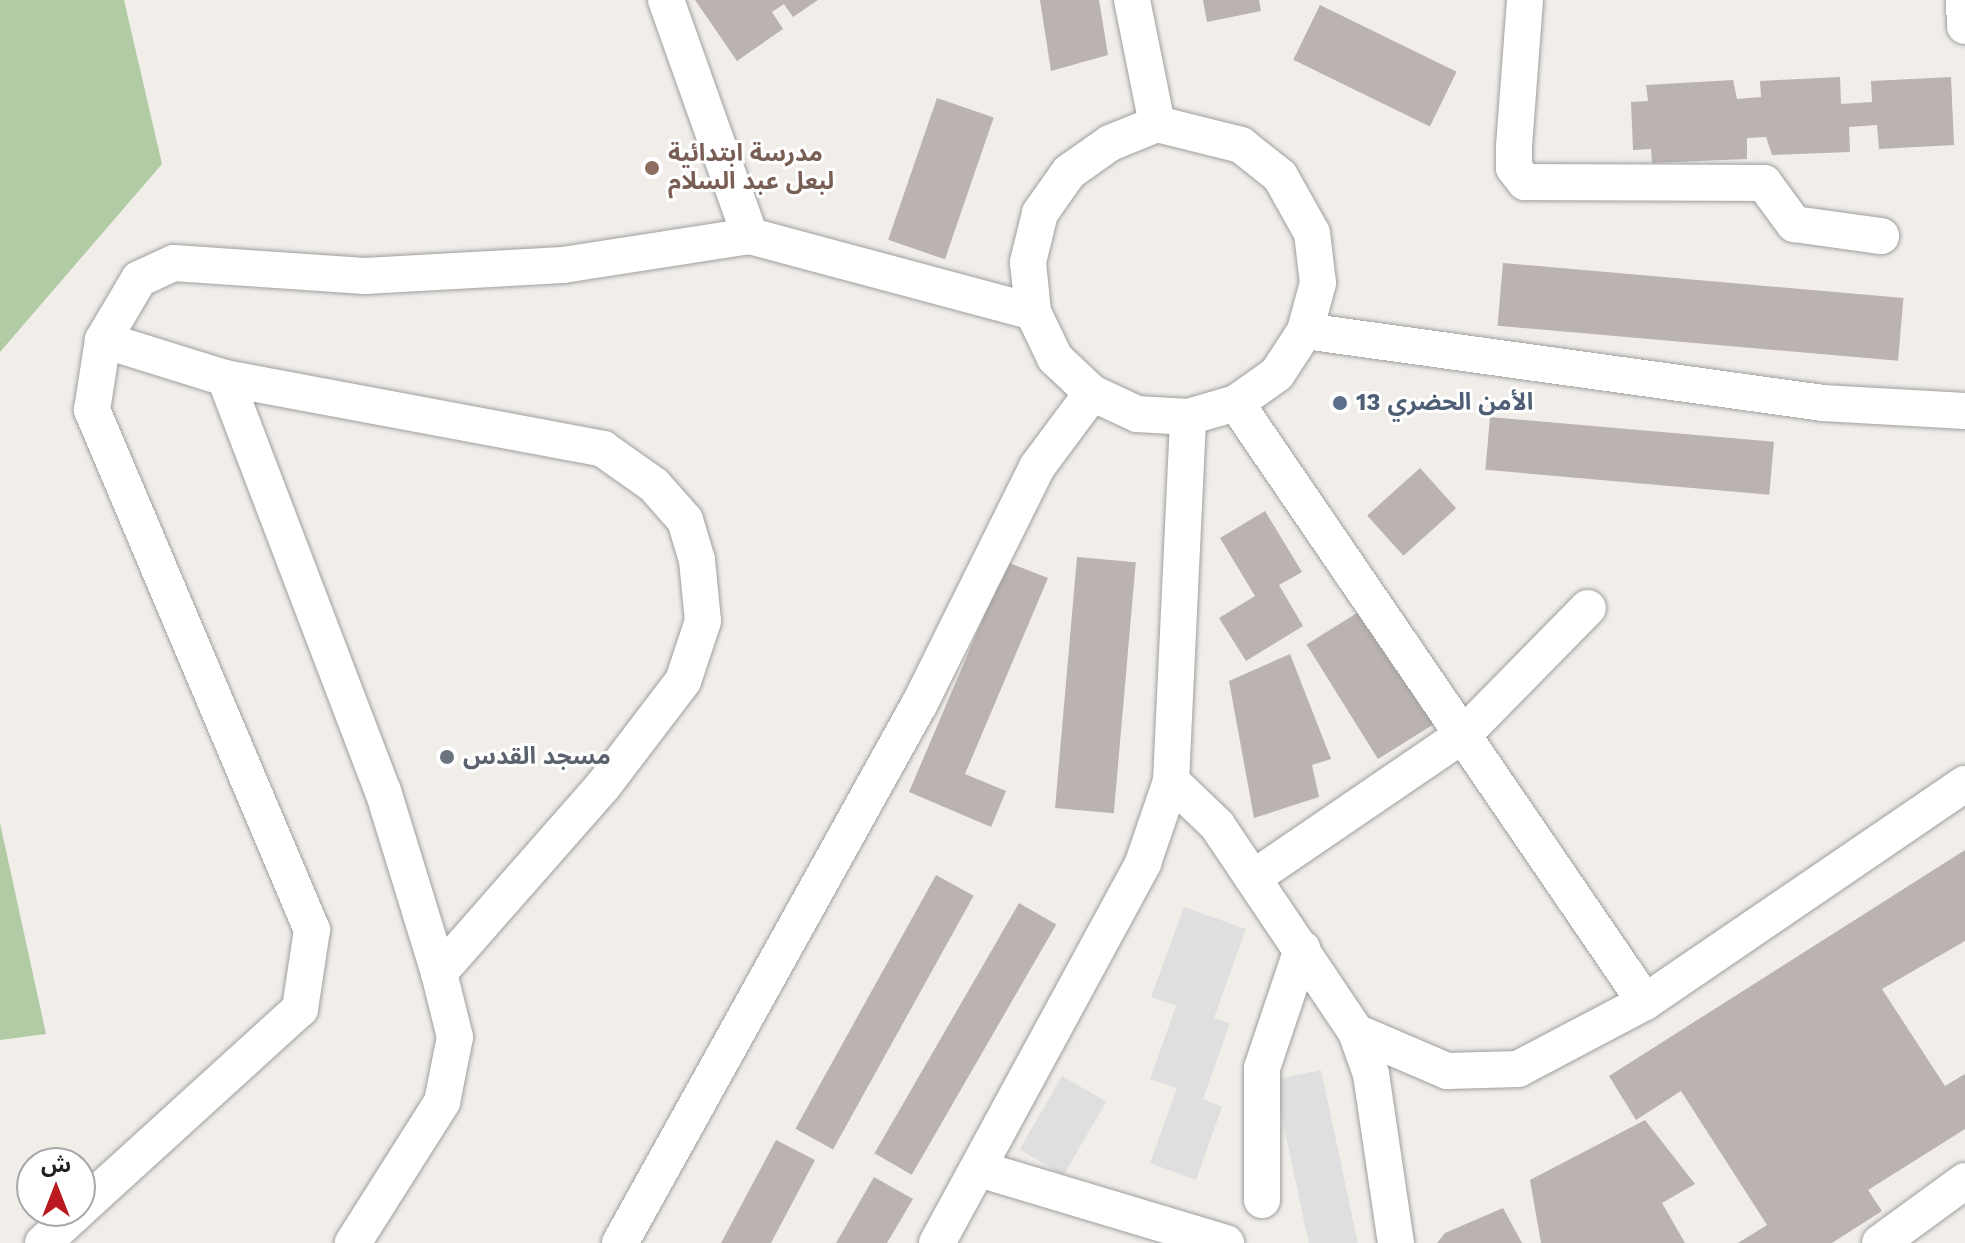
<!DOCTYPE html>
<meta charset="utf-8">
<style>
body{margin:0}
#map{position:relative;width:1965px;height:1243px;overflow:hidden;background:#f1eeea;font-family:"Work Sans","Noto Sans Arabic",sans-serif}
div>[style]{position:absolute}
.residential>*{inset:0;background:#e0dfdf;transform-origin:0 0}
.forest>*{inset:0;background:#b1cba4}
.building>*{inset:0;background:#bab3af;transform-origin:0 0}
.roads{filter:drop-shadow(0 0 2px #9f9f9f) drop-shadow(0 0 2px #9f9f9f)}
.minor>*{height:36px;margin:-18px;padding:0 18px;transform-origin:18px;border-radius:18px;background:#fff}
.dots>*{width:22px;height:22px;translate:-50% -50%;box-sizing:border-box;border:4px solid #fff;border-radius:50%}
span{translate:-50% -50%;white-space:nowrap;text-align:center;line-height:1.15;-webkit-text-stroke:6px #fff;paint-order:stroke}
.education-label{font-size:24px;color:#785e54;font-weight:700}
.left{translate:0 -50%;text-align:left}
.service-label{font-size:24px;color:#4e5e75;font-weight:700}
.worship-label{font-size:24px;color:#5b616d;font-weight:700}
.north{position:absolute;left:16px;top:1147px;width:80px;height:80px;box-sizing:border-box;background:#fff;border:2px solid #a7a7a7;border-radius:50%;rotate:0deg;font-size:22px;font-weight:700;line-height:32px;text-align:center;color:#222}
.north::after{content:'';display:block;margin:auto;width:28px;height:36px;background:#ba191f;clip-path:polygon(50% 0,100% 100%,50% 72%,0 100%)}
</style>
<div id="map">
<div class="residential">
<i style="clip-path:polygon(1184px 907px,1246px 929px,1214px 1018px,1230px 1023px,1203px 1099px,1222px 1107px,1196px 1180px,1150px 1163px,1177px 1088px,1150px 1079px,1176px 1006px,1151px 997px)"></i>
<i style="left:1321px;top:1070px;width:177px;height:48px;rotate:78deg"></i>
<i style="left:1062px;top:1076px;width:51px;height:85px;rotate:30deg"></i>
</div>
<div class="forest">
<i style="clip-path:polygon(0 0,124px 0,162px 164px,0 352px)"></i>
<i style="clip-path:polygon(0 823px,46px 1034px,0 1040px)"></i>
</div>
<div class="building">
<i style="clip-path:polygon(695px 0,818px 0,793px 17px,784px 4px,772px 12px,783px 29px,737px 61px)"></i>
<i style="clip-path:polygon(1040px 0,1099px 0,1108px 55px,1051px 71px)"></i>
<i style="clip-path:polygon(1203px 0,1259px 0,1261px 11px,1207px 22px)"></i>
<i style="left:1320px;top:5px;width:152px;height:61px;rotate:26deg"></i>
<i style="clip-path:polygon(1840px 77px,1841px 104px,1872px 102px,1871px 81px,1951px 77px,1954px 145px,1879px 149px,1877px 125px,1849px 127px,1850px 152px,1772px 155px,1766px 137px,1747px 138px,1747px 159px,1652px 163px,1651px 149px,1633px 150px,1631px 102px,1648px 101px,1646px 85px,1733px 80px,1737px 99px,1761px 97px,1760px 81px)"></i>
<i style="left:937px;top:98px;width:60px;height:150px;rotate:19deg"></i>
<i style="left:1503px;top:263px;width:402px;height:63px;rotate:5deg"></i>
<i style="left:1490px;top:417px;width:285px;height:53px;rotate:5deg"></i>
<i style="left:1420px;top:468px;width:54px;height:71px;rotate:48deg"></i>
<i style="clip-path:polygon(1265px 511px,1302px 572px,1279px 585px,1303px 626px,1246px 661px,1219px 618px,1255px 596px,1220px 538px)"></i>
<i style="left:1077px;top:557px;width:59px;height:252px;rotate:5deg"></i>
<i style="clip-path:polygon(1007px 562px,1048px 578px,965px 774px,1006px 791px,991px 827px,909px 792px)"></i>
<i style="left:1365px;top:608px;width:135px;height:69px;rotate:58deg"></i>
<i style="clip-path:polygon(1290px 654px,1331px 759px,1312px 765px,1319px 797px,1254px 818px,1229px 681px)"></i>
<i style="clip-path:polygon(1965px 850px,1965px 941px,1882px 989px,1945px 1086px,1965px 1074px,1965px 1129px,1868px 1190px,1882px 1211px,1832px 1243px,1738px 1243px,1767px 1225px,1681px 1091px,1636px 1120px,1609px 1076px)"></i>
<i style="left:936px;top:875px;width:43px;height:290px;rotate:29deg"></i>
<i style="left:1019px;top:903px;width:43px;height:289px;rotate:30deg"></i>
<i style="clip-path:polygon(1645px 1120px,1695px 1184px,1662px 1203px,1685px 1243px,1541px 1243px,1530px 1180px)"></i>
<i style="clip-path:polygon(776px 1140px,815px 1160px,771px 1243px,721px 1243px)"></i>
<i style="clip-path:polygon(874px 1177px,913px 1199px,887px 1243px,836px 1243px)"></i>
<i style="clip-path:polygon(1503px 1208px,1522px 1243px,1437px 1243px,1445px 1233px)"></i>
</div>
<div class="roads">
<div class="minor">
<i style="left:666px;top:0;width:251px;rotate:70.4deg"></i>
<i style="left:1132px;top:0;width:126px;rotate:78.6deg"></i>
<i style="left:1525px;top:0;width:148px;rotate:94.3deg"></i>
<i style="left:1514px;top:148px;width:20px;rotate:90deg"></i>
<i style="left:1514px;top:168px;width:18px;rotate:52deg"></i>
<i style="left:1525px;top:182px;width:239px;rotate:0.2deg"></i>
<i style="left:1764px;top:183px;width:51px;rotate:53.8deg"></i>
<i style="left:1794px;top:224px;width:88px;rotate:7.9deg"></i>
<i style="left:1964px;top:0;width:26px;rotate:88deg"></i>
<i style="left:1157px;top:124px;width:87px;rotate:14deg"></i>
<i style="left:1241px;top:145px;width:50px;rotate:38.5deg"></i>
<i style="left:1280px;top:176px;width:65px;rotate:60.7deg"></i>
<i style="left:1312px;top:233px;width:50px;rotate:83.2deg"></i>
<i style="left:1318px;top:283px;width:50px;rotate:105.2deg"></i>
<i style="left:1305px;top:331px;width:51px;rotate:123.1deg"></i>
<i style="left:1277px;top:374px;width:50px;rotate:144.7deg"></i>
<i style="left:1236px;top:403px;width:50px;rotate:163.7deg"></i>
<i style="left:1188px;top:417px;width:51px;rotate:-176.6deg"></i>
<i style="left:1137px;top:414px;width:50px;rotate:-155deg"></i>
<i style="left:1092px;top:393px;width:51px;rotate:-136.6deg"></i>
<i style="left:1055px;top:358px;width:51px;rotate:-115.6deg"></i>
<i style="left:1033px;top:312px;width:50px;rotate:-95.7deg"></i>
<i style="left:1028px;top:262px;width:50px;rotate:-76.2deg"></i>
<i style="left:1040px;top:213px;width:50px;rotate:-54.7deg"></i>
<i style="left:1069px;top:172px;width:50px;rotate:-35.3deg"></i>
<i style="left:1110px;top:143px;width:51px;rotate:-22deg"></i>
<i style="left:1305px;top:331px;width:523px;rotate:7.91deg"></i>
<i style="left:1823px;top:403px;width:142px;rotate:3.2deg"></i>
<i style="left:103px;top:340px;width:128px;rotate:17.3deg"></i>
<i style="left:225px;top:378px;width:385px;rotate:10.6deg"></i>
<i style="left:603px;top:449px;width:62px;rotate:35.2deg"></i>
<i style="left:654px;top:485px;width:47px;rotate:48.5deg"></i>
<i style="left:685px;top:520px;width:42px;rotate:73.3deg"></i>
<i style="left:697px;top:560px;width:61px;rotate:84.4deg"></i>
<i style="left:703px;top:621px;width:63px;rotate:108.4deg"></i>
<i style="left:683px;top:681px;width:132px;rotate:127.3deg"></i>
<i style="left:603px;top:786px;width:249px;rotate:131.3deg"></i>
<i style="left:439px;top:973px;width:66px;rotate:76deg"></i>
<i style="left:455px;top:1037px;width:66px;rotate:101.3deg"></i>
<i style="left:442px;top:1102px;width:167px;rotate:122.3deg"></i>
<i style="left:225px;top:378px;width:442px;rotate:69.1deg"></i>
<i style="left:383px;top:791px;width:190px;rotate:72.9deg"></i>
<i style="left:1236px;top:403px;width:725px;rotate:55.67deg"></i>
<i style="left:1171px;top:781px;width:64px;rotate:43.7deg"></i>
<i style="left:1217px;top:825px;width:249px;rotate:56.1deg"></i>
<i style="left:1356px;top:1032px;width:45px;rotate:70.3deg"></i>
<i style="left:1371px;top:1074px;width:171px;rotate:81.6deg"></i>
<i style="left:1253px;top:878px;width:254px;rotate:-34.3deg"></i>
<i style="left:1463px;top:735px;width:178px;rotate:-45.5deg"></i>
<i style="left:1356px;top:1032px;width:99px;rotate:23.2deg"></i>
<i style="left:1447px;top:1071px;width:71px;rotate:-1.6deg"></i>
<i style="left:1518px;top:1069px;width:144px;rotate:-27.8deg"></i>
<i style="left:1645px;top:1002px;width:387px;rotate:-34.3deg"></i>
<i style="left:979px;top:1169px;width:258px;rotate:16.7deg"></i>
<i style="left:1262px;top:1200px;width:132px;rotate:-90deg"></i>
<i style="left:1262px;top:1068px;width:126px;rotate:-71.4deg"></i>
<i style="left:80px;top:1209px;width:297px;rotate:-42.3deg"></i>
<i style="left:300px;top:1009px;width:80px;rotate:-81.4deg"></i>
<i style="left:312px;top:930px;width:565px;rotate:-112.93deg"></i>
<i style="left:92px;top:410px;width:71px;rotate:-81.1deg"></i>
<i style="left:103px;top:340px;width:71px;rotate:-59.5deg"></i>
<i style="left:139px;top:279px;width:38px;rotate:-25deg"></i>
<i style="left:174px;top:263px;width:191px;rotate:3.9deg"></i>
<i style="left:365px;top:276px;width:198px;rotate:-3.2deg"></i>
<i style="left:563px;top:265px;width:189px;rotate:-8.8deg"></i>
<i style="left:750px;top:236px;width:293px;rotate:15deg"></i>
<i style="left:43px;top:1243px;width:47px;rotate:-42.4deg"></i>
<i style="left:620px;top:1243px;width:618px;rotate:-60.95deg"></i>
<i style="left:920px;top:703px;width:263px;rotate:-63.6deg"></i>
<i style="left:1037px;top:467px;width:92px;rotate:-53.4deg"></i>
<i style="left:937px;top:1243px;width:432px;rotate:-61.5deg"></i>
<i style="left:1143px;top:863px;width:87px;rotate:-71.1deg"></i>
<i style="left:1171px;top:781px;width:364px;rotate:-87.3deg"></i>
<i style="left:1880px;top:1243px;width:105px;rotate:-36.1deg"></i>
</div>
</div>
<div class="dots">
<i style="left:652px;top:168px;background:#8d6e63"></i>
<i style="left:1340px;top:403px;background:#5c6f8a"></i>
<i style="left:447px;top:757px;background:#6b7280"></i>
</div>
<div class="education-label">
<span class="left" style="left:668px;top:168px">مدرسة ابتدائية<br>لبعل عبد السلام</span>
</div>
<div class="service-label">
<span class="left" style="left:1356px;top:403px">الأمن الحضري 13</span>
</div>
<div class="worship-label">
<span class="left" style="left:463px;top:757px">مسجد القدس</span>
</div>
<div class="north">ش</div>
</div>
